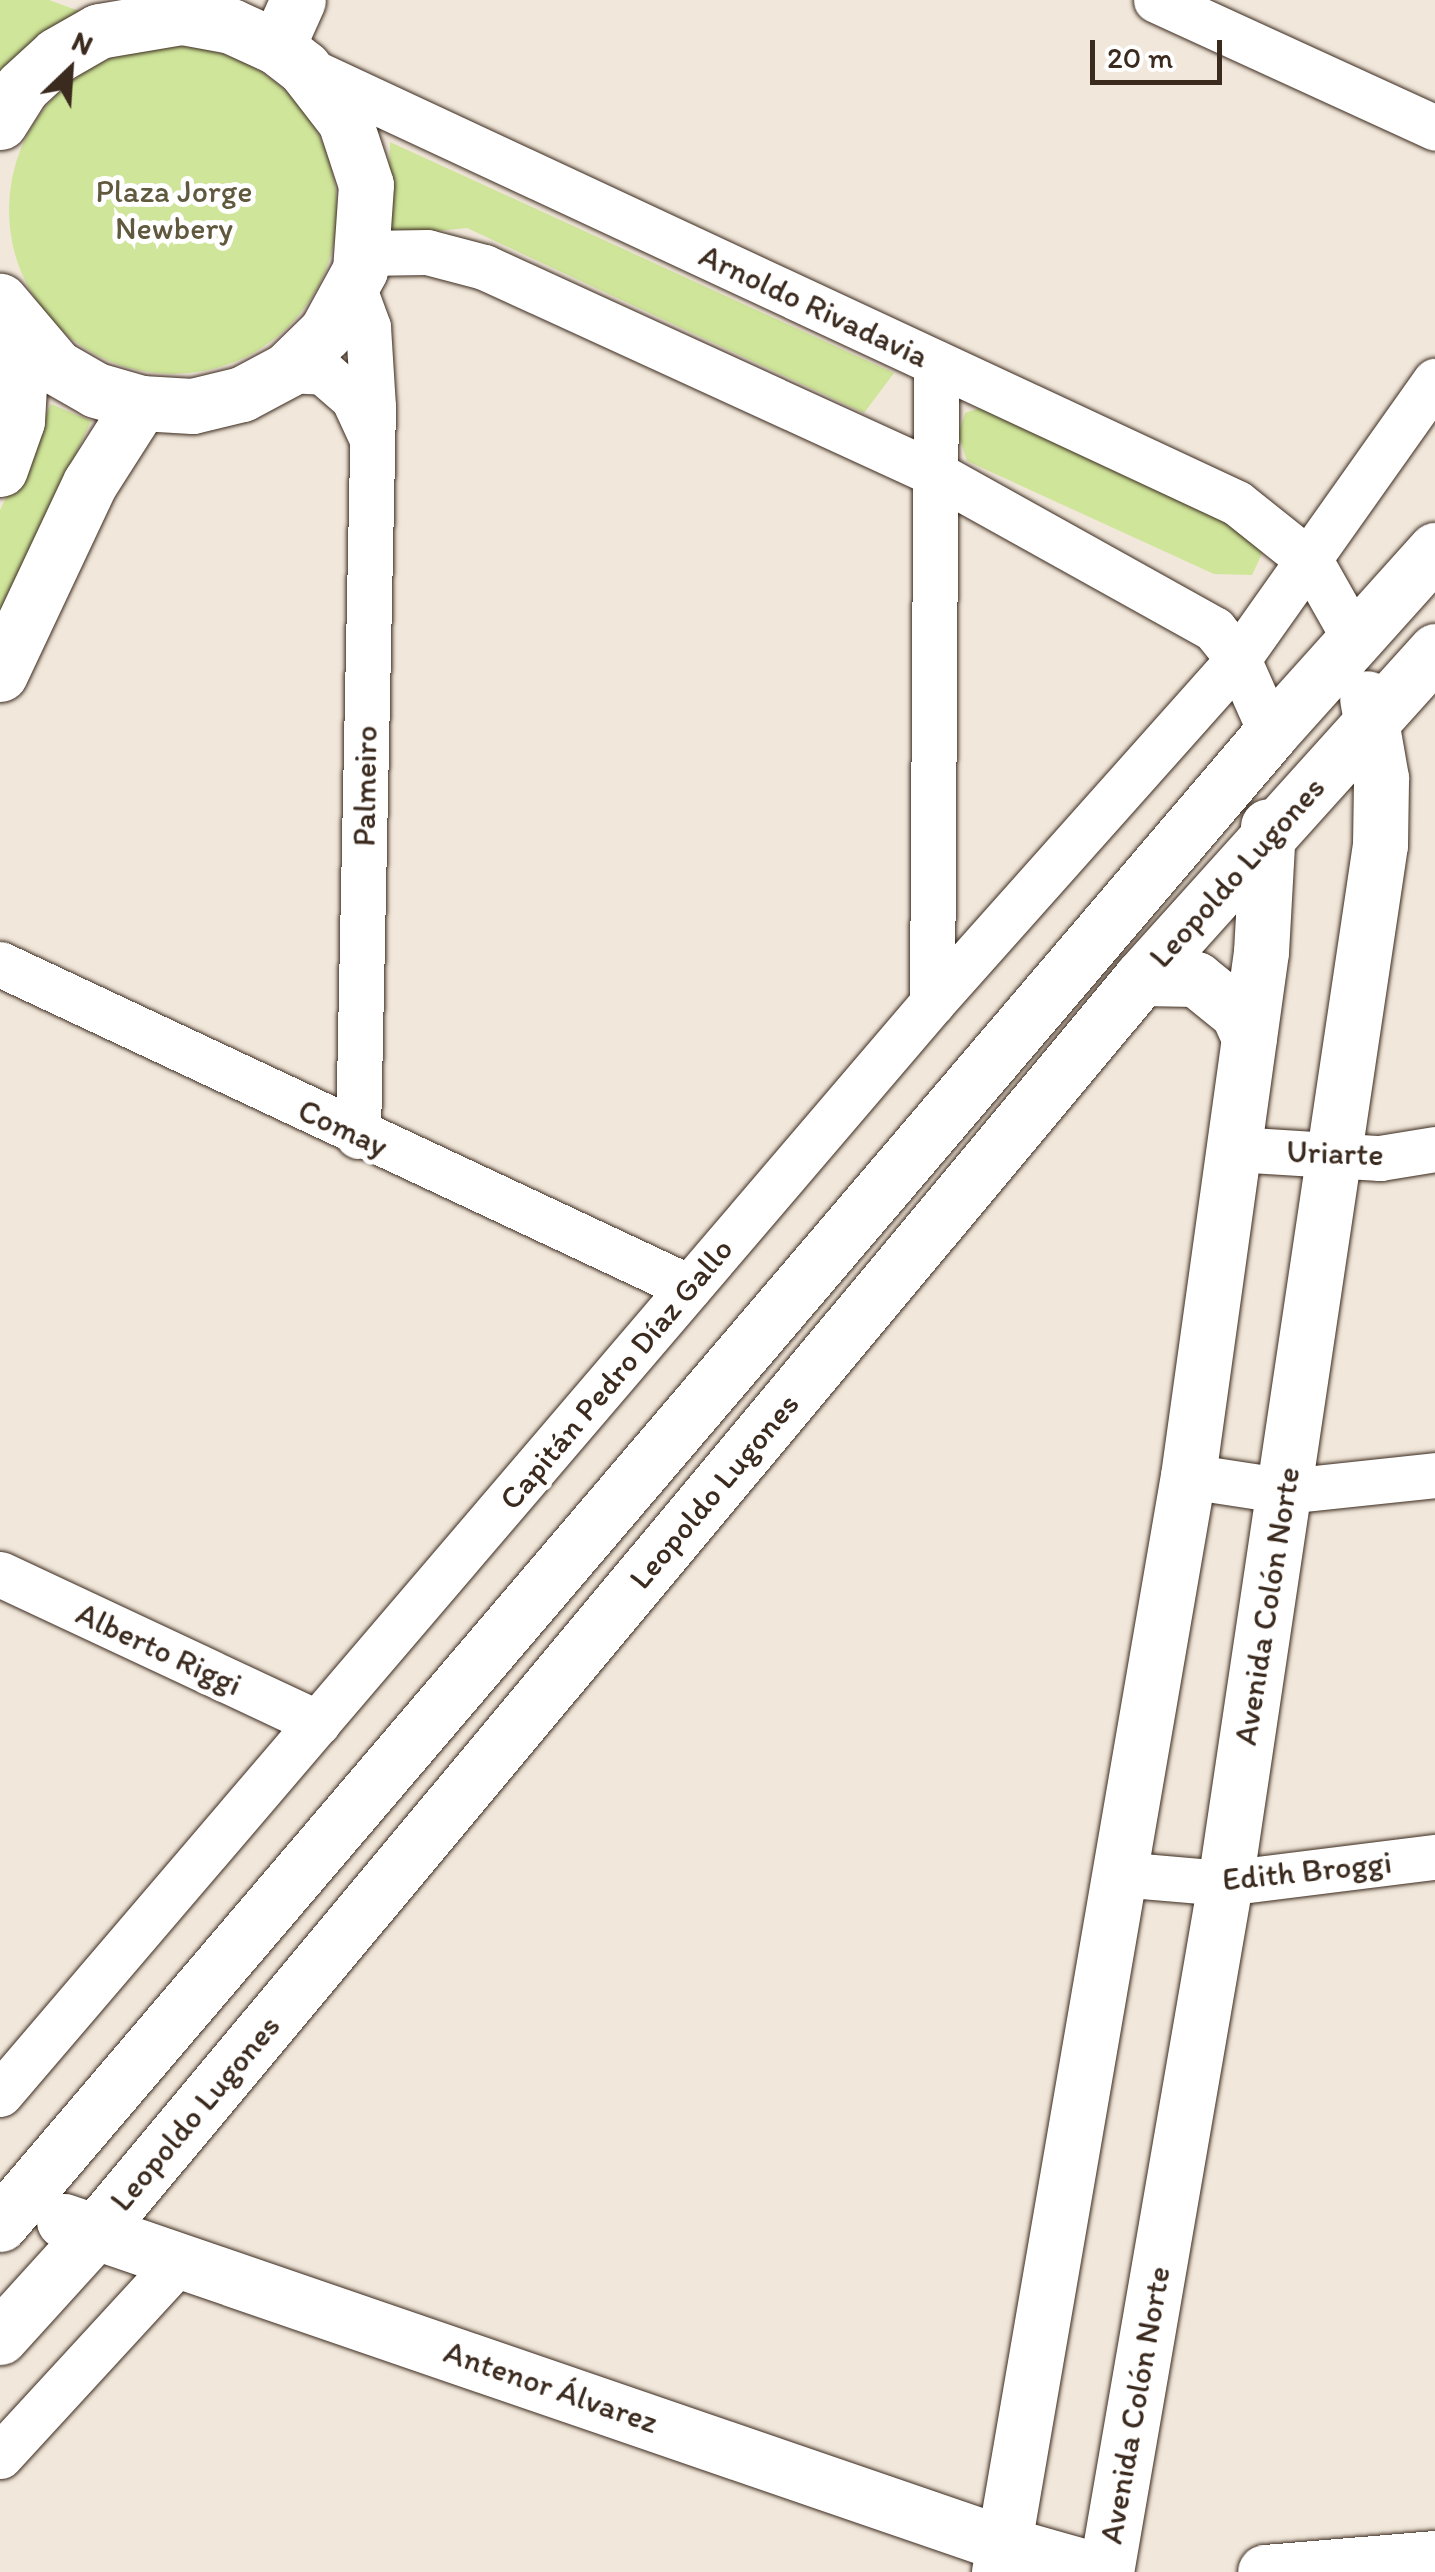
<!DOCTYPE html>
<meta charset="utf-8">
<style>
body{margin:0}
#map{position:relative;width:1435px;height:2572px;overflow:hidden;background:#f1e7da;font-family:Itim,sans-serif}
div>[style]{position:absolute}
.green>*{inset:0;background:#cfe59a}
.round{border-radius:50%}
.roads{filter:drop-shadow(0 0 2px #3b2a1e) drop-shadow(0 0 2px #3b2a1e)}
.minor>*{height:45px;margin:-22.5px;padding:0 22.5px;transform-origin:22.5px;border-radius:22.5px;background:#fff}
.tertiary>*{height:55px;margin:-27.5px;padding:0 27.5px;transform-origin:27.5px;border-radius:27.5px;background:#fff}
.secondary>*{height:55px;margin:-27.5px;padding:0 27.5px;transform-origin:27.5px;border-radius:27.5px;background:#fff}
span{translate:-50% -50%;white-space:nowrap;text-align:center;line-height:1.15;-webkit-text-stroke:10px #fff;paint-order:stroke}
.park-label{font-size:32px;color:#60593d}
.street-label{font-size:32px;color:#3b2a1e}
.north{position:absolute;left:20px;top:20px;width:100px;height:100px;-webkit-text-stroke:8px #fff;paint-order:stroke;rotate:25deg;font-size:28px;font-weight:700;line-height:40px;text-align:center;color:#3b2a1e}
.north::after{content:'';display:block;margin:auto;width:35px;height:45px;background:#3b2a1e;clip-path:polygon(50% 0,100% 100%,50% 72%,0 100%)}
.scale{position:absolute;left:1090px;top:40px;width:132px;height:45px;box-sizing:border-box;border:5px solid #3b2a1e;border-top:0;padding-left:12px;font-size:30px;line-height:35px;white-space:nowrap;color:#3b2a1e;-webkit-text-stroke:8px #fff;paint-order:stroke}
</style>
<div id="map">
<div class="green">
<i style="clip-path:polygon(0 0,49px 0,93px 16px,0 83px)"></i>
<i class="round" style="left:9px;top:46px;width:328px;height:328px"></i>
<i style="clip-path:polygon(390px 142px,894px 373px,864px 413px,467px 228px,387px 236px)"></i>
<i style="clip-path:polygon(51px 404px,91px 421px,0 620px,0 510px)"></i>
<i style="clip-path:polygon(988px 405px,1231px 513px,1266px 545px,1252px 575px,1214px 574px,967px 461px,958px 434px,965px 413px)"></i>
</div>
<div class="roads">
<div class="minor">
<i style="left:1156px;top:0;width:307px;rotate:24.6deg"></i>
<i style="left:306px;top:69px;width:1027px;rotate:24.99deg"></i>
<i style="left:1237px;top:503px;width:95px;rotate:38.6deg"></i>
<i style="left:1311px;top:562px;width:87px;rotate:60.5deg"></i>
<i style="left:364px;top:253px;width:63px;rotate:-0.9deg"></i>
<i style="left:427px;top:252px;width:59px;rotate:14.7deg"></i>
<i style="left:484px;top:267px;width:493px;rotate:24.6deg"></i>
<i style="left:932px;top:472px;width:323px;rotate:29.1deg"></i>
<i style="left:1214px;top:629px;width:38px;rotate:51deg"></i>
<i style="left:1238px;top:659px;width:81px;rotate:66deg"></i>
<i style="left:353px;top:286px;width:44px;rotate:69.9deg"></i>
<i style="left:368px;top:327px;width:79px;rotate:86.4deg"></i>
<i style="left:373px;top:406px;width:730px;rotate:91.18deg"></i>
<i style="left:287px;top:370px;width:36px;rotate:3deg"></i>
<i style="left:323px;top:372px;width:40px;rotate:41deg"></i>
<i style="left:353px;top:398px;width:43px;rotate:65.2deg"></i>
<i style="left:0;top:964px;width:761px;rotate:25.12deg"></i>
<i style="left:932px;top:1003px;width:640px;rotate:-89.64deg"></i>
<i style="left:1235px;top:1149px;width:145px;rotate:3.6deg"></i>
<i style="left:1380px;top:1158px;width:56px;rotate:-9.3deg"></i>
<i style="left:1188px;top:1476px;width:99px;rotate:8.7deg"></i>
<i style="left:1286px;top:1491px;width:150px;rotate:-6.1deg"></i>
<i style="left:0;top:1574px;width:351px;rotate:25.1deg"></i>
<i style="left:1119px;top:1874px;width:106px;rotate:4.9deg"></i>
<i style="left:1225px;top:1883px;width:212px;rotate:-7.1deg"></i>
<i style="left:0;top:2094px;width:1435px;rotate:-49.49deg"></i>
<i style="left:932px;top:1003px;width:460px;rotate:-48.3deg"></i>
<i style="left:1238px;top:659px;width:341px;rotate:-54.7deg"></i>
<i style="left:0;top:2456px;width:268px;rotate:-47.4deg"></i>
</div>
<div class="tertiary">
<i style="left:277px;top:47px;width:51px;rotate:-65.9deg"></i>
<i style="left:0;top:122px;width:41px;rotate:-57.8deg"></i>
<i style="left:22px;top:87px;width:47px;rotate:-42.4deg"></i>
<i style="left:57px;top:55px;width:48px;rotate:-29.7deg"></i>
<i style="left:99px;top:31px;width:84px;rotate:-9.6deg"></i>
<i style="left:182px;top:17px;width:50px;rotate:10.4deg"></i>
<i style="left:231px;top:26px;width:51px;rotate:24.5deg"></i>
<i style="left:277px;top:47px;width:34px;rotate:38deg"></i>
<i style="left:304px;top:68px;width:67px;rotate:52.3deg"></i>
<i style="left:345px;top:121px;width:67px;rotate:71.8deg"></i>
<i style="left:366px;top:185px;width:85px;rotate:94deg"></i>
<i style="left:360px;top:270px;width:71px;rotate:118.7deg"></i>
<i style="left:326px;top:332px;width:54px;rotate:135.7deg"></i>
<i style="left:287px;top:370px;width:51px;rotate:151.9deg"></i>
<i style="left:242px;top:394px;width:51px;rotate:166.5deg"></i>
<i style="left:192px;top:406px;width:51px;rotate:-176.6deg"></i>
<i style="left:141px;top:403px;width:47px;rotate:-163.9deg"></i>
<i style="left:96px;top:390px;width:46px;rotate:-150.1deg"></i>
<i style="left:56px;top:367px;width:87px;rotate:-130.3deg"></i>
<i style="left:0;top:469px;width:51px;rotate:-70.5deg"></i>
<i style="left:17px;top:421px;width:86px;rotate:-86.7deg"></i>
<i style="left:0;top:674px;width:211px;rotate:-64.8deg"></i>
<i style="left:90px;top:483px;width:95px;rotate:-57.5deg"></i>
</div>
<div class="secondary">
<i style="left:1141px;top:978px;width:55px;rotate:1deg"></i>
<i style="left:1196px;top:979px;width:54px;rotate:39deg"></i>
<i style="left:1238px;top:1013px;width:27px;rotate:66deg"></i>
<i style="left:64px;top:2221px;width:994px;rotate:18.96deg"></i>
<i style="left:1004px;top:2544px;width:103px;rotate:15.8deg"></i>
<i style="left:0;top:2224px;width:1959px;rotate:-49.55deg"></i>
<i style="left:1271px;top:733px;width:246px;rotate:-48.1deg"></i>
<i style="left:0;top:2337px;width:143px;rotate:-47.8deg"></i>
<i style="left:96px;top:2231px;width:1632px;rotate:-50.17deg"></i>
<i style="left:1141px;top:978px;width:440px;rotate:-48deg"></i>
<i style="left:999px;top:2572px;width:1112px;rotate:-80.22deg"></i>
<i style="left:1188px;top:1476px;width:529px;rotate:-82.07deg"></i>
<i style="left:1261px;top:952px;width:126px;rotate:-86.8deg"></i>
<i style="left:1106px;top:2572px;width:699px;rotate:-80.2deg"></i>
<i style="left:1225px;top:1883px;width:1050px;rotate:-81.51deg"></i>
<i style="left:1380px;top:845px;width:67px;rotate:-89.1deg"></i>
<i style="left:1381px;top:778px;width:81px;rotate:-99.9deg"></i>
<i style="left:1265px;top:2572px;width:171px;rotate:-4.7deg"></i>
</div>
</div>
<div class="park-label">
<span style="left:174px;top:210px">Plaza Jorge<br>Newbery</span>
</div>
<div class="street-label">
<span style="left:814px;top:306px;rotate:25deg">Arnoldo Rivadavia</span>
<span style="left:365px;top:786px;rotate:-89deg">Palmeiro</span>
<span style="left:1237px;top:872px;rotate:-48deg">Leopoldo Lugones</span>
<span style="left:343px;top:1128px;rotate:25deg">Comay</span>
<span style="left:1335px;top:1153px;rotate:2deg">Uriarte</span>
<span style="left:616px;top:1374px;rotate:-50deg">Capitán Pedro Díaz Gallo</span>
<span style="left:714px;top:1491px;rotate:-50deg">Leopoldo Lugones</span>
<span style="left:1267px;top:1606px;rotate:-81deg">Avenida Colón Norte</span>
<span style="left:159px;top:1649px;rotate:25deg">Alberto Riggi</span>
<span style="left:1307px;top:1871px;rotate:-6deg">Edith Broggi</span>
<span style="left:195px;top:2113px;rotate:-50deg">Leopoldo Lugones</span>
<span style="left:551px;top:2387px;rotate:19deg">Antenor Álvarez</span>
<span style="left:1135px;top:2405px;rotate:-80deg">Avenida Colón Norte</span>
</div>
<div class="north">N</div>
<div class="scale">20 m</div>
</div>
